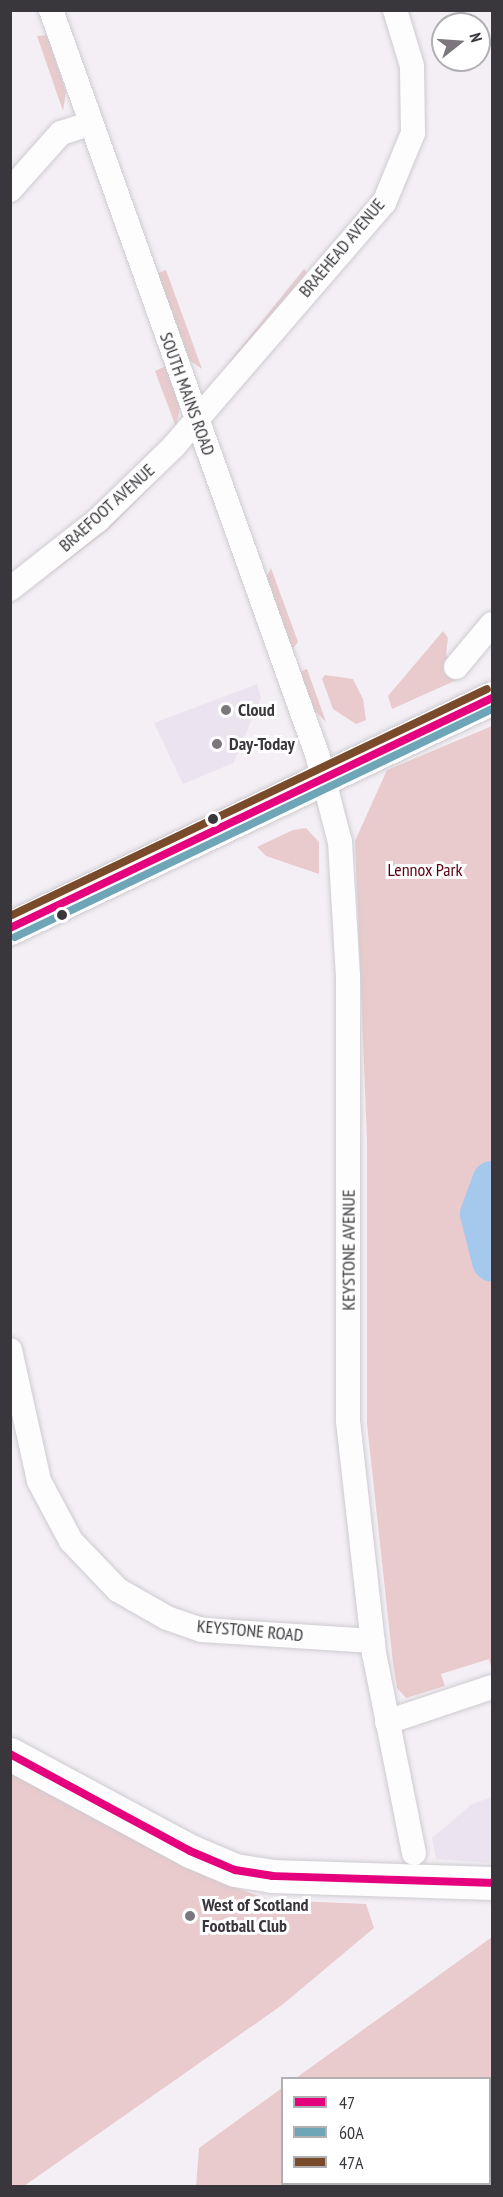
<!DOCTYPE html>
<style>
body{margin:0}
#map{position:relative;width:503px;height:2197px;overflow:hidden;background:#f3eff5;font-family:"PT Sans Narrow",sans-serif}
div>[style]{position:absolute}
.built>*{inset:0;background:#ebe3ef}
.green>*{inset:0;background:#e9cbcd}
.river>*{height:40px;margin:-20px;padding:0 20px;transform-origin:20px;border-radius:20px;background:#a5c9ed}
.roads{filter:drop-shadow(0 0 2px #cecbd0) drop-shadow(0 0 2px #cecbd0)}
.street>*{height:24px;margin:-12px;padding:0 12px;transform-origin:12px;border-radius:12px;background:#fdfdfe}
.secondary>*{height:33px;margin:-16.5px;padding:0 16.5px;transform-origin:16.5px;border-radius:16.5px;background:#fdfdfe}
.primary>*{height:33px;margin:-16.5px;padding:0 16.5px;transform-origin:16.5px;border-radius:16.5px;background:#fdfdfe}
.bus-1>*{height:8px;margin:-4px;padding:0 4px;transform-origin:4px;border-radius:4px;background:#e5007d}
.bus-2>*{height:8px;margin:-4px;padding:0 4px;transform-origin:4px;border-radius:4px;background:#6fa6b7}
.bus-3>*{height:8px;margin:-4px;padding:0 4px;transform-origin:4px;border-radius:4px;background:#7a4b2a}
.dots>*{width:16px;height:16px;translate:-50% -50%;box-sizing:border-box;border:3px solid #fff;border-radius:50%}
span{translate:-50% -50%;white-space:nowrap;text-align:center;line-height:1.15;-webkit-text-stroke:6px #fff;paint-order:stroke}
.street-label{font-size:18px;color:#3a373c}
.poi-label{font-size:18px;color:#3a373c;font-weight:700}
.left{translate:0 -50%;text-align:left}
.park-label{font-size:18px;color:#5a0011}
.frame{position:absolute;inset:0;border:12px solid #3a373c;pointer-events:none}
.legend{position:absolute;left:281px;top:2077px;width:210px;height:108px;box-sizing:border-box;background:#fff;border:2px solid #b0afb1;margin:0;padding:8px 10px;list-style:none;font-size:18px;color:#3a373c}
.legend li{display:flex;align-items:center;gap:12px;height:30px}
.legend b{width:30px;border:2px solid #b0afb1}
.north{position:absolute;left:431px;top:12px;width:60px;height:60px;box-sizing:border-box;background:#fff;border:2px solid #b0afb1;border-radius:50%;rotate:73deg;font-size:16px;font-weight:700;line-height:24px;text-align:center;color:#3a373c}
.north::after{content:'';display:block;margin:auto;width:21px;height:27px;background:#7b777d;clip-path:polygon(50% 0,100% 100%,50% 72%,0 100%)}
</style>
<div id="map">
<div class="built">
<i style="clip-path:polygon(257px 684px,261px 698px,233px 763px,183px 784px,154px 723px)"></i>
<i style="clip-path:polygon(492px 1797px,492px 1863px,436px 1859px,432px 1838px,472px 1804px)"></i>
</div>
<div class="green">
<i style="clip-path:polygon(47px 35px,66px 92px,63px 111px,37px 36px)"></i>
<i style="clip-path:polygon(304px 269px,307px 273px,231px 364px,229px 362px)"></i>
<i style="clip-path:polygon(166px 270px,202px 369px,185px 357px,155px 274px)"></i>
<i style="clip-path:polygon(166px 366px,180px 407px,176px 427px,155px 371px)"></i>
<i style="clip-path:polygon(162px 475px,109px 529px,41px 581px,95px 537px)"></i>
<i style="clip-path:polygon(271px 568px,298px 642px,290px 652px,265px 579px)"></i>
<i style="clip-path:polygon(443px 631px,448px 638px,446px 655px,463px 674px,461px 678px,392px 709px,388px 696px)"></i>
<i style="clip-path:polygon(307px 669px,326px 722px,310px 706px,298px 672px)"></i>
<i style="clip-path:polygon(325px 675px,353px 679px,363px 699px,366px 720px,356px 724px,333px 709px,322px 679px)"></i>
<i style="clip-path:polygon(492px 726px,492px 1670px,489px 1659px,441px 1674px,445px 1686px,406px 1698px,397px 1688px,393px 1663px,367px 1424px,367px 1140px,355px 841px,387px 770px)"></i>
<i style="clip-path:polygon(306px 828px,319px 842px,319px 874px,266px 856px,257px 847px,293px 830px)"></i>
<i style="clip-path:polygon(10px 1773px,207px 1877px,270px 1900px,366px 1904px,374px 1928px,282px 2005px,24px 2186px,10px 2186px)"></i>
<i style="clip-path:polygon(492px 1937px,492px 2186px,196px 2186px,199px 2148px,282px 2088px,282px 2184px,490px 2184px,490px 2078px,296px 2078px)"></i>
</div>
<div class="river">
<i style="left:492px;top:1181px;width:35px;rotate:110deg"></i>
<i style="left:480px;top:1214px;width:49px;rotate:75.7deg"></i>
</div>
<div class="roads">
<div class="street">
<i style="left:51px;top:10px;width:790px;rotate:70.33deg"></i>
<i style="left:317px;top:754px;width:91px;rotate:75.4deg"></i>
<i style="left:340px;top:842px;width:133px;rotate:86.6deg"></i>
<i style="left:348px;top:975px;width:446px;rotate:90deg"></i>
<i style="left:348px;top:1421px;width:233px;rotate:83.6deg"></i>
<i style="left:374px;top:1653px;width:204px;rotate:78.7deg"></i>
<i style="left:10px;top:190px;width:76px;rotate:-48.2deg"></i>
<i style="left:61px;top:133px;width:29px;rotate:-18deg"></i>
<i style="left:10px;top:589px;width:112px;rotate:-38.1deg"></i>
<i style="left:98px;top:520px;width:106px;rotate:-44.2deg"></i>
<i style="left:174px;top:446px;width:321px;rotate:-49.2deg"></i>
<i style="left:384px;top:203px;width:76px;rotate:-67.5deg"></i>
<i style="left:413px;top:133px;width:67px;rotate:-90.9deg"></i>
<i style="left:412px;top:66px;width:59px;rotate:-106.9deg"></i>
<i style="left:456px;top:667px;width:56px;rotate:-50.1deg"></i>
<i style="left:10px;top:1350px;width:134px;rotate:77.5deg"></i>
<i style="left:39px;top:1481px;width:68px;rotate:61.9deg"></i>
<i style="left:71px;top:1541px;width:68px;rotate:46.2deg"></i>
<i style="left:118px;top:1590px;width:56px;rotate:29.7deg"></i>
<i style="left:167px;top:1618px;width:37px;rotate:19deg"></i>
<i style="left:202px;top:1630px;width:171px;rotate:3.7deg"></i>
<i style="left:387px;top:1722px;width:111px;rotate:-18.4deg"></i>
</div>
<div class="secondary">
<i style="left:10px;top:928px;width:534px;rotate:-25.51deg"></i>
</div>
<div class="primary">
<i style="left:10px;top:1754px;width:204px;rotate:28.3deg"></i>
<i style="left:190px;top:1851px;width:49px;rotate:22.9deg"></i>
<i style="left:235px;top:1870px;width:37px;rotate:9deg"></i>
<i style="left:272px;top:1876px;width:220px;rotate:1.8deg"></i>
</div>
</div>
<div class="bus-1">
<i style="left:10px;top:928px;width:534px;rotate:-25.51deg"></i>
<i style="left:10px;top:1754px;width:204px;rotate:28.3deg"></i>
<i style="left:190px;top:1851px;width:49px;rotate:22.9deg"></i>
<i style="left:235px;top:1870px;width:37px;rotate:9deg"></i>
<i style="left:272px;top:1876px;width:220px;rotate:1.8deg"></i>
</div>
<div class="bus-2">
<i style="left:15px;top:937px;width:529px;rotate:-25.55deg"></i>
</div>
<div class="bus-3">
<i style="left:10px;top:916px;width:528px;rotate:-25.45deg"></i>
</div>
<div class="dots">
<i style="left:226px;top:710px;background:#7b777d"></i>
<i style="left:217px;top:744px;background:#7b777d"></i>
<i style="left:213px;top:819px;background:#3a373c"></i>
<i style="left:62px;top:915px;background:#3a373c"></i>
<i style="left:190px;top:1916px;background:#7b777d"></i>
</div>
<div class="street-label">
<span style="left:342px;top:248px;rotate:-50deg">BRAEHEAD AVENUE</span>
<span style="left:187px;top:394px;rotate:70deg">SOUTH MAINS ROAD</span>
<span style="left:107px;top:508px;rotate:-42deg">BRAEFOOT AVENUE</span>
<span style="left:349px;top:1250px;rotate:-90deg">KEYSTONE AVENUE</span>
<span style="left:250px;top:1631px;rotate:5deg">KEYSTONE ROAD</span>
</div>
<div class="poi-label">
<span class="left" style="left:238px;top:710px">Cloud</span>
<span class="left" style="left:229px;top:744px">Day-Today</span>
<span class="left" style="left:202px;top:1916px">West of Scotland<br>Football Club</span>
</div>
<div class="park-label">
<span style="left:425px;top:870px">Lennox Park</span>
</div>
<div class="frame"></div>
<ul class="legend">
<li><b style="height:8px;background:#e5007d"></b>47</li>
<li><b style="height:8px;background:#6fa6b7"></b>60A</li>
<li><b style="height:8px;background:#7a4b2a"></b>47A</li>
</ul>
<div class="north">N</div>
</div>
